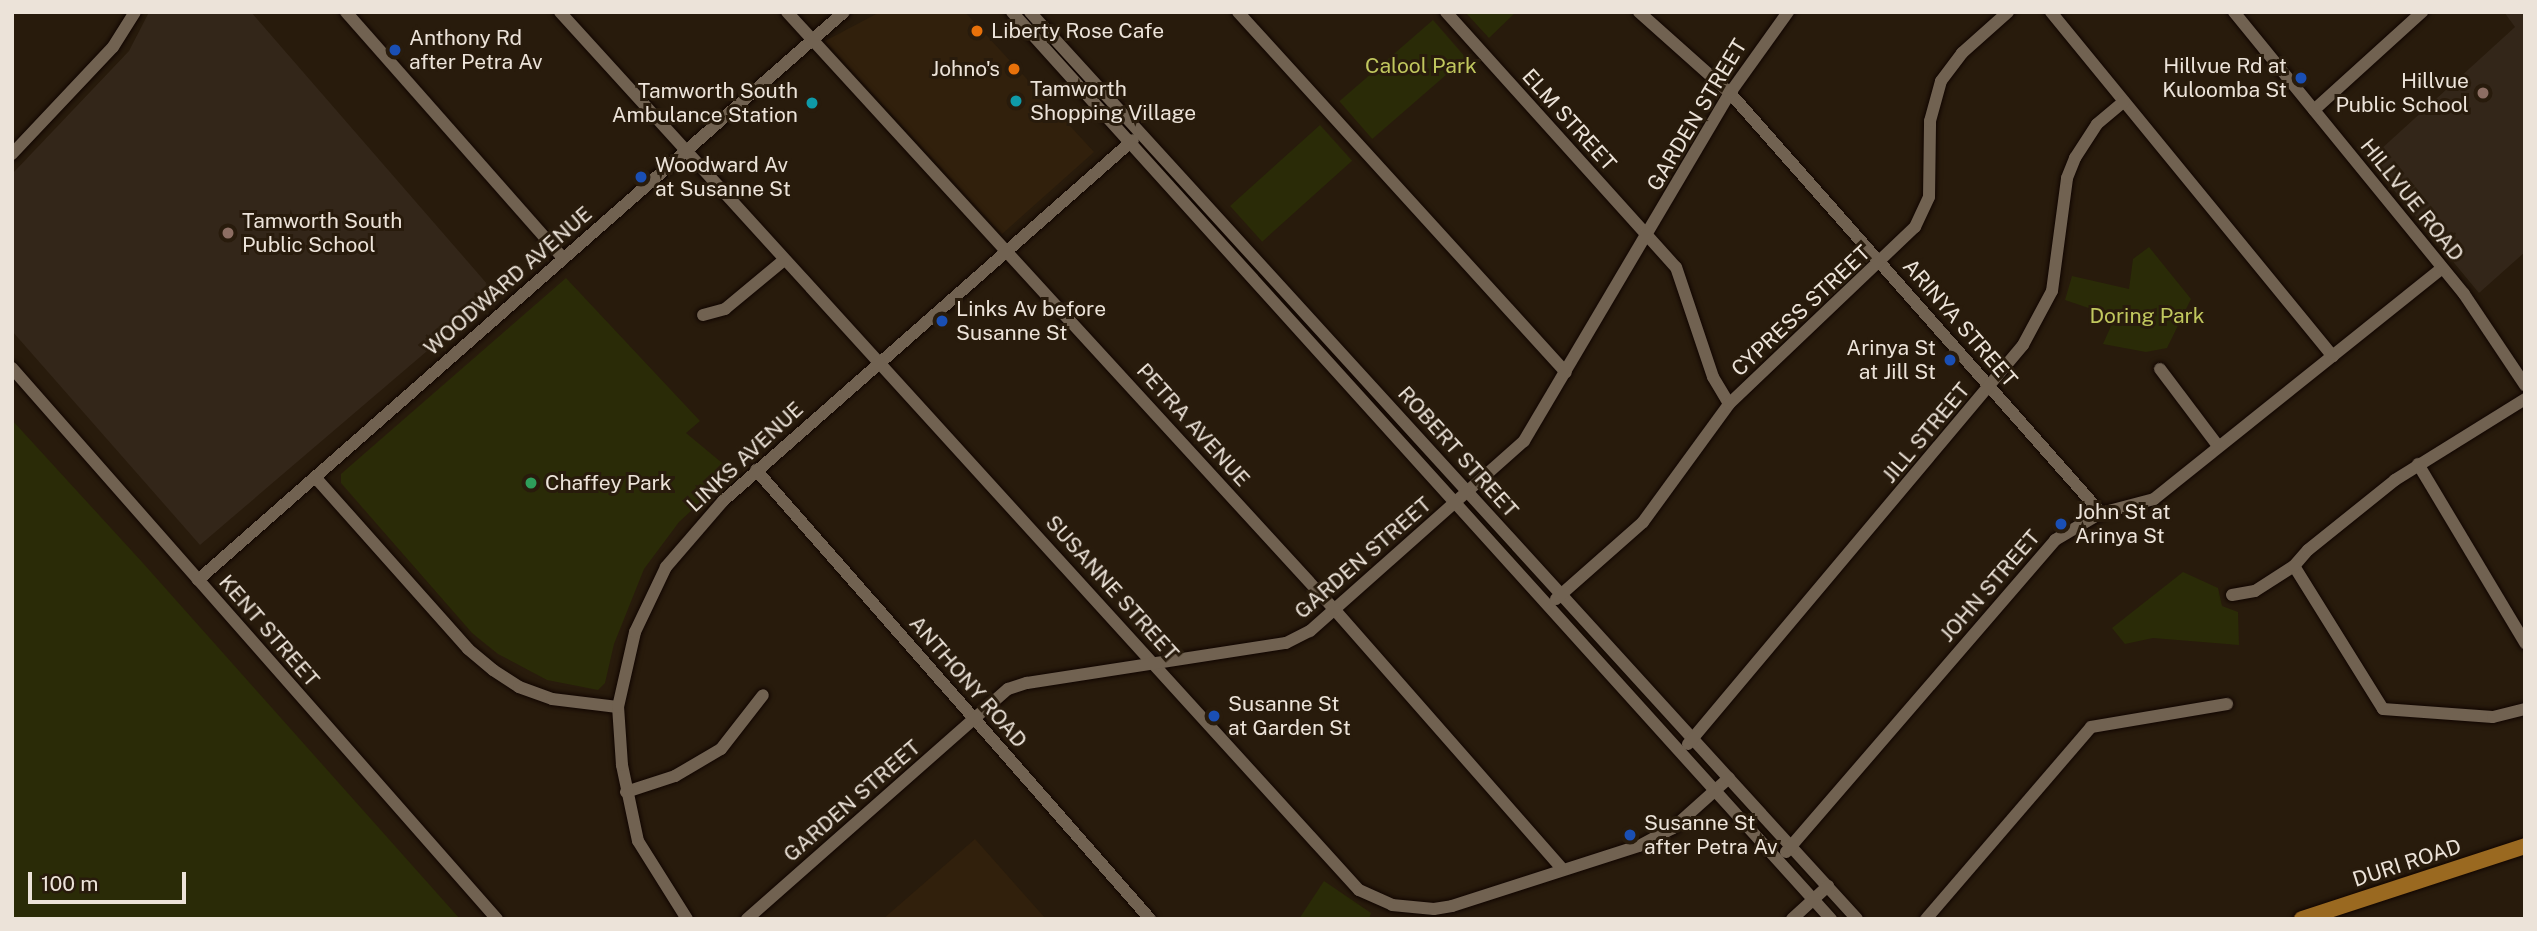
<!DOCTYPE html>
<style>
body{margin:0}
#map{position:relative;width:2537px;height:931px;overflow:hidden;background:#281b0c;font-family:"Public Sans",sans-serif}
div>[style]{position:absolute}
.built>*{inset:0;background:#31200c}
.education>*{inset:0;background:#332619}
.green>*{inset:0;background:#2a2b07;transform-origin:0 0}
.roads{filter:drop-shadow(0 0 2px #100500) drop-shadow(0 0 2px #100500)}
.minor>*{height:12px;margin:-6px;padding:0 6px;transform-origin:6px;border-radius:6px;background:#716251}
.major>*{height:16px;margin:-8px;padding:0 8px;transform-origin:8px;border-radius:8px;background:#9a6920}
.dots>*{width:19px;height:19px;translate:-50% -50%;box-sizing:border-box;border:4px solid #281b0c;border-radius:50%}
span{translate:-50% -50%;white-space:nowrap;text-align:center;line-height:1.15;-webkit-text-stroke:6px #281b0c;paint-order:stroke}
.poi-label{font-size:21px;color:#ece3d9}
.left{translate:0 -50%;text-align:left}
.right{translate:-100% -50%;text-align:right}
.park-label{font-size:21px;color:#c1c75e}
.street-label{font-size:21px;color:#ece3d9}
.frame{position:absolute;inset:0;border:14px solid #ece3d9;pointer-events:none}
.scale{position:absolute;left:28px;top:872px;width:158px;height:32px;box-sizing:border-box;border:4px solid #ece3d9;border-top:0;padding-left:9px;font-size:21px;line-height:24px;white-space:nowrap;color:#ece3d9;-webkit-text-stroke:5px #281b0c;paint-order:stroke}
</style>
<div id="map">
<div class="built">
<i style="clip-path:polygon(880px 12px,965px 12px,1094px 152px,1002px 234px,825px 41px)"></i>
<i style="clip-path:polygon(975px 839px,1046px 919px,883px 919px)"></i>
</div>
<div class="education">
<i style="clip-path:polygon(149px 12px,251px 12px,495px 293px,200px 545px,12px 331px,12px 174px,129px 51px)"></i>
<i style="clip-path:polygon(2504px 12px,2525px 12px,2525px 252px,2479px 293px,2369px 160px,2515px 27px)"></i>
</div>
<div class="green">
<i style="clip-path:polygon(1465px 12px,1516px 12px,1489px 38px)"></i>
<i style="left:1433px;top:20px;width:50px;height:124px;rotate:49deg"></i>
<i style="left:1320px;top:125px;width:48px;height:121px;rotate:48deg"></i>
<i style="clip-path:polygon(2149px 247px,2191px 299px,2167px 348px,2146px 352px,2103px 344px,2115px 317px,2065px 300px,2072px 276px,2129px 289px,2133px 259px)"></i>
<i style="clip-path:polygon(566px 278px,700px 421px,686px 433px,733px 472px,679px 522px,644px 569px,614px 644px,605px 683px,598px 690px,547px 680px,498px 654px,472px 633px,341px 483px,341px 474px)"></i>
<i style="clip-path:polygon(12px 420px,142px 562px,460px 919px,12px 919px)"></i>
<i style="clip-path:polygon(2183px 572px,2218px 588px,2222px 606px,2238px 612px,2239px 645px,2153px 638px,2125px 644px,2112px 628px)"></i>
<i style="clip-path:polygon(1324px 881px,1371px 913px,1369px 919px,1299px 919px)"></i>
</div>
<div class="roads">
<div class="minor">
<i style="left:346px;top:12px;width:328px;rotate:48.6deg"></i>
<i style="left:560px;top:12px;width:1187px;rotate:47.7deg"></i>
<i style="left:1359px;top:890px;width:36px;rotate:24deg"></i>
<i style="left:1392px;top:905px;width:42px;rotate:5.4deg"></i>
<i style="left:1434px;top:909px;width:18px;rotate:-9deg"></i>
<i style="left:1452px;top:906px;width:196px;rotate:-17.8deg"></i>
<i style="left:1639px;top:846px;width:38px;rotate:-28deg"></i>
<i style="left:1673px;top:828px;width:75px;rotate:-41.8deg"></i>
<i style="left:787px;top:12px;width:810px;rotate:47.5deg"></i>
<i style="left:1334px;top:609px;width:347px;rotate:48.7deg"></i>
<i style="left:1012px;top:12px;width:1222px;rotate:47.92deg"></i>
<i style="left:1030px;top:12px;width:1227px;rotate:47.64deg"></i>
<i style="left:1238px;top:12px;width:487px;rotate:47.7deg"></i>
<i style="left:1446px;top:12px;width:343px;rotate:48deg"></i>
<i style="left:1676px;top:267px;width:116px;rotate:71.4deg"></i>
<i style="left:1713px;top:377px;width:31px;rotate:59deg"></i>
<i style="left:1639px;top:12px;width:122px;rotate:41.7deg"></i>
<i style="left:1730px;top:93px;width:560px;rotate:48.54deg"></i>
<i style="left:2051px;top:12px;width:445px;rotate:50.7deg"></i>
<i style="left:2234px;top:12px;width:364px;rotate:50.8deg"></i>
<i style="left:2464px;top:294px;width:110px;rotate:56.2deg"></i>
<i style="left:2314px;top:110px;width:146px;rotate:-42.2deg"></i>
<i style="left:12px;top:154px;width:147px;rotate:-46.7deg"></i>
<i style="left:113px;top:47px;width:41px;rotate:-57.8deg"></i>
<i style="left:703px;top:315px;width:23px;rotate:-15deg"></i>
<i style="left:725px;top:309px;width:77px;rotate:-39.7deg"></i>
<i style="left:12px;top:368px;width:734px;rotate:48.65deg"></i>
<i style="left:2160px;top:369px;width:96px;rotate:53deg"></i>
<i style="left:2418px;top:464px;width:209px;rotate:59.1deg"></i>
<i style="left:756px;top:470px;width:597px;rotate:48.73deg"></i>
<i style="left:315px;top:477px;width:230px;rotate:48.3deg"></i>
<i style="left:468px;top:649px;width:33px;rotate:40deg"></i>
<i style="left:493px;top:670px;width:31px;rotate:33deg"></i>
<i style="left:519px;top:687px;width:35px;rotate:20deg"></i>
<i style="left:552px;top:699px;width:66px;rotate:6.9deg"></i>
<i style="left:2294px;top:566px;width:168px;rotate:58.1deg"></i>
<i style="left:2383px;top:709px;width:110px;rotate:4.2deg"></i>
<i style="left:2493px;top:717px;width:33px;rotate:-14deg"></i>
<i style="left:198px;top:580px;width:860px;rotate:-41.32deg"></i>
<i style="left:2232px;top:595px;width:23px;rotate:-10deg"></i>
<i style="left:2255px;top:591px;width:46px;rotate:-32.7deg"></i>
<i style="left:2294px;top:566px;width:21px;rotate:-49deg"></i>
<i style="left:2308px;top:550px;width:112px;rotate:-38.8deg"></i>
<i style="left:2395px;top:480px;width:153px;rotate:-31.9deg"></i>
<i style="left:1556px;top:599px;width:116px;rotate:-41.5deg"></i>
<i style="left:1643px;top:522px;width:146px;rotate:-53.9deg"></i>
<i style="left:1729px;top:404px;width:257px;rotate:-43.6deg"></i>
<i style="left:1915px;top:227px;width:33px;rotate:-65deg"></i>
<i style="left:1929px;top:197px;width:76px;rotate:-89.2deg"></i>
<i style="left:1930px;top:121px;width:41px;rotate:-74.6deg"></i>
<i style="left:1941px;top:81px;width:35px;rotate:-53deg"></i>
<i style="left:1962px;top:53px;width:62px;rotate:-41.7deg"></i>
<i style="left:1688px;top:744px;width:521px;rotate:-49.98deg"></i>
<i style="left:2023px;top:345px;width:61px;rotate:-61.8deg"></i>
<i style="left:2052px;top:291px;width:114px;rotate:-82.4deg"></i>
<i style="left:2067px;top:178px;width:22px;rotate:-68deg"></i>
<i style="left:2075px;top:158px;width:40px;rotate:-57.1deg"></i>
<i style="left:2097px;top:124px;width:35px;rotate:-40deg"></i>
<i style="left:626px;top:792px;width:52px;rotate:-18.1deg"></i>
<i style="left:675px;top:776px;width:53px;rotate:-30.4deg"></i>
<i style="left:721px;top:749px;width:68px;rotate:-52.1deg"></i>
<i style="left:1786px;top:852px;width:412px;rotate:-49.2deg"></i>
<i style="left:2055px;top:540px;width:53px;rotate:-30.4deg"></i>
<i style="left:2101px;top:513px;width:55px;rotate:-14.8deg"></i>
<i style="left:2154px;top:499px;width:369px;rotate:-38.7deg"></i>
<i style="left:687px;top:919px;width:92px;rotate:-122.1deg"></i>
<i style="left:638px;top:841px;width:78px;rotate:-101.9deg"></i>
<i style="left:622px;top:765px;width:58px;rotate:-93.9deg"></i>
<i style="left:618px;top:707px;width:77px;rotate:-77.2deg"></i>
<i style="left:635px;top:632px;width:72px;rotate:-64.5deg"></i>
<i style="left:666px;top:567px;width:87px;rotate:-49.2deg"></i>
<i style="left:723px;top:501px;width:546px;rotate:-41.36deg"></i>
<i style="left:747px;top:919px;width:348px;rotate:-41.4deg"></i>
<i style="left:1008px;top:689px;width:20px;rotate:-18deg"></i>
<i style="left:1027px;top:683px;width:262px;rotate:-8.8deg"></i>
<i style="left:1286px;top:643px;width:27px;rotate:-27deg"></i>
<i style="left:1310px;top:631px;width:286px;rotate:-41.6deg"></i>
<i style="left:1524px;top:441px;width:404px;rotate:-59.4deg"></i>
<i style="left:1730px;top:93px;width:100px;rotate:-54.4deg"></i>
<i style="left:1792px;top:919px;width:49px;rotate:-42.5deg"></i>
<i style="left:1926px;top:919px;width:253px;rotate:-49.3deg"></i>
<i style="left:2091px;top:727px;width:138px;rotate:-9.6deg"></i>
</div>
<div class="major">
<i style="left:2302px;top:919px;width:235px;rotate:-18.1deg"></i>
</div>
</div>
<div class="dots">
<i style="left:977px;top:31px;background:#e8710a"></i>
<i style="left:395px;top:50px;background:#1a4fb4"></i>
<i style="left:1014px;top:69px;background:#e8710a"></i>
<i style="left:2301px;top:78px;background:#1a4fb4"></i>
<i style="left:2483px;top:93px;background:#8d6e63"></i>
<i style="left:1016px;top:101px;background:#0f9aa8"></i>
<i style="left:812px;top:103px;background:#0f9aa8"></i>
<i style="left:641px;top:177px;background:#1a4fb4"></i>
<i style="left:228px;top:233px;background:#8d6e63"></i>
<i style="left:942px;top:321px;background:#1a4fb4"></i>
<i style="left:1950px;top:360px;background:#1a4fb4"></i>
<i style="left:531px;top:483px;background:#2e9e5b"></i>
<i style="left:2061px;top:524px;background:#1a4fb4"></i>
<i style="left:1214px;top:716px;background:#1a4fb4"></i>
<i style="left:1630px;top:835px;background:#1a4fb4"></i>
</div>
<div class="poi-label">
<span class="left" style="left:991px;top:31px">Liberty Rose Cafe</span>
<span class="left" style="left:409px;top:50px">Anthony Rd<br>after Petra Av</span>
<span class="right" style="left:2287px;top:78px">Hillvue Rd at<br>Kuloomba St</span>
<span class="right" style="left:1000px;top:69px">Johno's</span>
<span class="right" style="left:2469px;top:93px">Hillvue<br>Public School</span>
<span class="left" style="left:1030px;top:101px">Tamworth<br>Shopping Village</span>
<span class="right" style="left:798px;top:103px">Tamworth South<br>Ambulance Station</span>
<span class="left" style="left:655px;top:177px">Woodward Av<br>at Susanne St</span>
<span class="left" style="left:242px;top:233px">Tamworth South<br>Public School</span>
<span class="left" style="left:956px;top:321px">Links Av before<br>Susanne St</span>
<span class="right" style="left:1936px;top:360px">Arinya St<br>at Jill St</span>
<span class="left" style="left:545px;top:483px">Chaffey Park</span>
<span class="left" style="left:2075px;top:524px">John St at<br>Arinya St</span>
<span class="left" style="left:1228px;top:716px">Susanne St<br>at Garden St</span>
<span class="left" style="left:1644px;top:835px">Susanne St<br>after Petra Av</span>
</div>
<div class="park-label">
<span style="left:1421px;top:66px">Calool Park</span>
<span style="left:2147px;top:316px">Doring Park</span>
</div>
<div class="street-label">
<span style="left:1697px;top:115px;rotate:-59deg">GARDEN STREET</span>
<span style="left:1569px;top:120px;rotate:48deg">ELM STREET</span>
<span style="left:2412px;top:200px;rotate:51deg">HILLVUE ROAD</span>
<span style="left:508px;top:281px;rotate:-41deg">WOODWARD AVENUE</span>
<span style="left:1801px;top:311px;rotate:-43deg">CYPRESS STREET</span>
<span style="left:1960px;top:323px;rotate:49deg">ARINYA STREET</span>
<span style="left:1193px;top:425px;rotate:48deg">PETRA AVENUE</span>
<span style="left:1926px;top:433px;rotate:-50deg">JILL STREET</span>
<span style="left:1458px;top:452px;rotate:48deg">ROBERT STREET</span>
<span style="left:745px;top:457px;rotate:-43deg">LINKS AVENUE</span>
<span style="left:1363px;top:558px;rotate:-41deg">GARDEN STREET</span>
<span style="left:1990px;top:586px;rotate:-49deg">JOHN STREET</span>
<span style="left:1112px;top:588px;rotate:48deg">SUSANNE STREET</span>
<span style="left:269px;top:631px;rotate:49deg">KENT STREET</span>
<span style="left:968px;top:682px;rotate:49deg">ANTHONY ROAD</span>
<span style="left:852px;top:801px;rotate:-41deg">GARDEN STREET</span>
<span style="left:2407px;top:863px;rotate:-18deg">DURI ROAD</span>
</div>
<div class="frame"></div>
<div class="scale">100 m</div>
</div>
